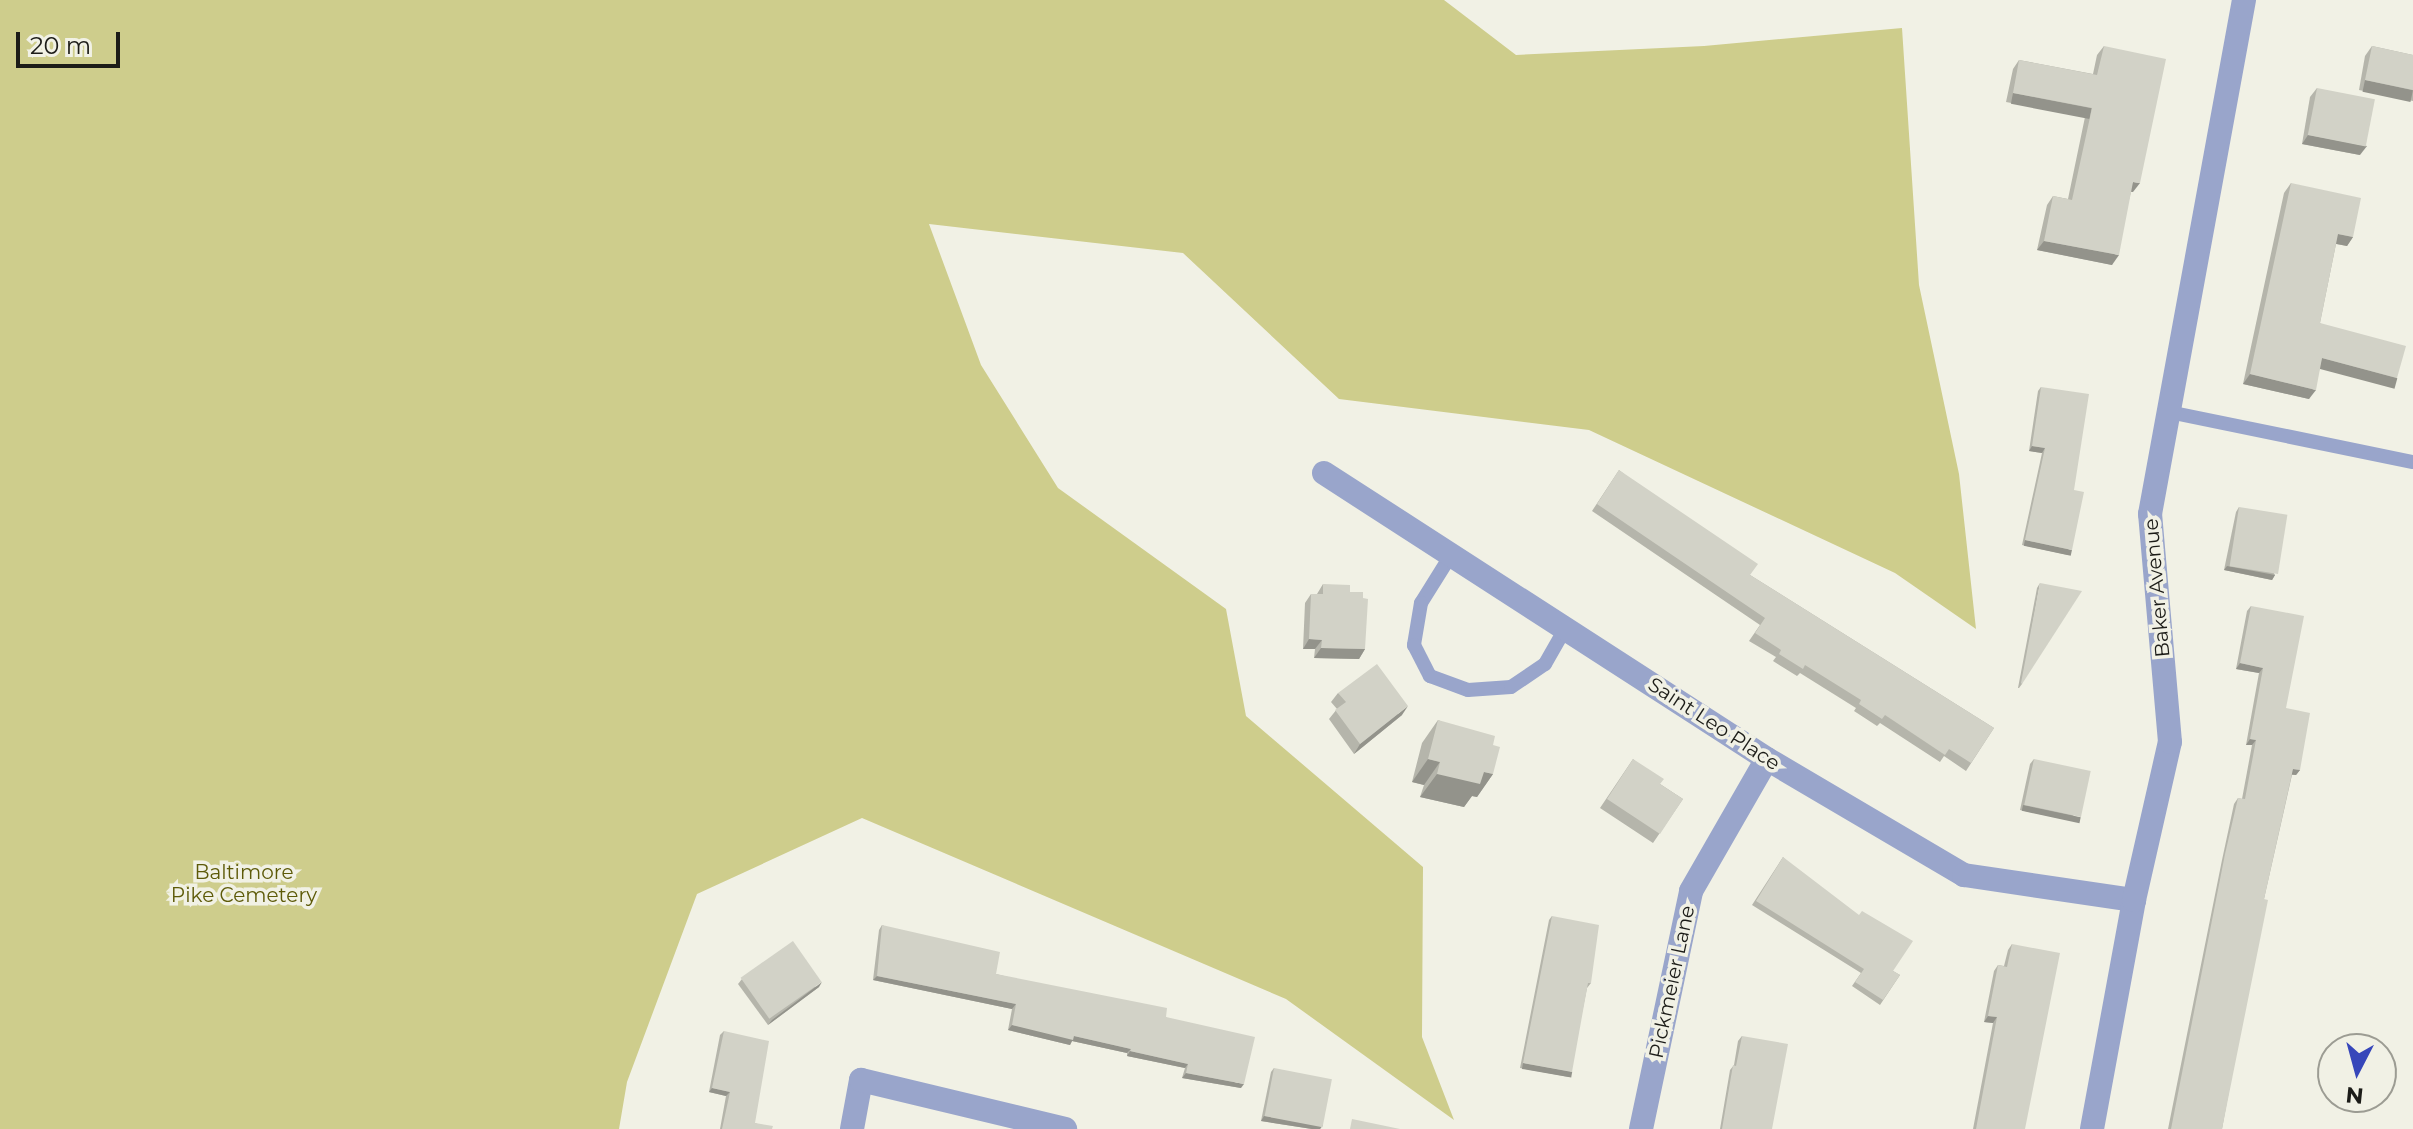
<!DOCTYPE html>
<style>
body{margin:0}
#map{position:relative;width:2413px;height:1129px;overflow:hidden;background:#f1f1e5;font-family:Montserrat,sans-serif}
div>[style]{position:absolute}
.green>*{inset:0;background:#cecd8c}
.service>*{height:14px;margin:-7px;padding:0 7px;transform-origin:7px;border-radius:7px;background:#99a5cb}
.minor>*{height:24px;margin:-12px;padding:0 12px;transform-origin:12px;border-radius:12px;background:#99a5cb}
.wall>*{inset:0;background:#b5b5ab}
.shaded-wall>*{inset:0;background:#93938b;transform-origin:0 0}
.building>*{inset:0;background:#d2d2c7;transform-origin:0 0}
span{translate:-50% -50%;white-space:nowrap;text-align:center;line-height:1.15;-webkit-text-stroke:7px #f1f1e5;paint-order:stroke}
.street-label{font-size:20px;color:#1c1c18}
.park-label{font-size:20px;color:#5d5a08}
.north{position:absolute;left:2317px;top:1033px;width:80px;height:80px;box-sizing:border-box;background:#f1f1e5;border:2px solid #9c9c93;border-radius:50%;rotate:186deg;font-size:22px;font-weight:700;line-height:32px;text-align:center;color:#1c1c18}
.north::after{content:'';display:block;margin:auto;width:28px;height:36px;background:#3747ba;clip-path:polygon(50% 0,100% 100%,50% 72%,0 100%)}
.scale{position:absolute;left:16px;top:32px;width:104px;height:36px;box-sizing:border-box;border:4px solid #1c1c18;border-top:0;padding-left:10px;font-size:24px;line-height:28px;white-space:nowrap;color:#1c1c18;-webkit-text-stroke:6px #f1f1e5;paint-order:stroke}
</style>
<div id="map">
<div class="green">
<i style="clip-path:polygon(0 0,1444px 0,1516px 55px,1704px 46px,1902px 28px,1919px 285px,1959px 474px,1976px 629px,1895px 573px,1589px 430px,1339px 399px,1183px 253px,929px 224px,981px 365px,1058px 488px,1226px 609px,1246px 716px,1423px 867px,1422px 1037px,1454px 1120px,1286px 999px,862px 818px,697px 894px,627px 1082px,619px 1129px,0 1129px)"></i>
</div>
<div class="service">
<i style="left:2169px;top:412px;width:249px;rotate:11.6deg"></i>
<i style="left:1451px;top:555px;width:57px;rotate:122deg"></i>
<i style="left:1421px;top:603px;width:43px;rotate:99.5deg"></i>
<i style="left:1414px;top:645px;width:35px;rotate:63deg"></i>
<i style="left:1430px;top:676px;width:40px;rotate:20.2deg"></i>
<i style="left:1468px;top:690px;width:43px;rotate:-4deg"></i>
<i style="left:1511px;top:687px;width:41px;rotate:-34.1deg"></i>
<i style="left:1545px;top:664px;width:40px;rotate:-60.3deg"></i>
</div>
<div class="minor">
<i style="left:1324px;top:473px;width:527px;rotate:32.85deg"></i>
<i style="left:1767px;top:759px;width:229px;rotate:30.5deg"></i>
<i style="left:1964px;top:875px;width:172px;rotate:8.4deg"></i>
<i style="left:852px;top:1129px;width:50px;rotate:-79.6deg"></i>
<i style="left:861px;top:1080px;width:210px;rotate:13.5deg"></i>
<i style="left:1641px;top:1129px;width:243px;rotate:-78.1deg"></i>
<i style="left:1691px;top:891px;width:152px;rotate:-60.1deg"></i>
<i style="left:2092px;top:1129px;width:233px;rotate:-79.6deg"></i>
<i style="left:2134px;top:900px;width:162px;rotate:-77.2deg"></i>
<i style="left:2170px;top:742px;width:229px;rotate:-95deg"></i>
<i style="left:2150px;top:514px;width:523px;rotate:-79.64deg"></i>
</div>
<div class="wall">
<i style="clip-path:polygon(2104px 46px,2133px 192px,2131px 192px,2112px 265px,2037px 250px,2047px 205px,2053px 196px,2068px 199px,2085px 117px,2006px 102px,2013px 69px,2019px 60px,2093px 74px,2097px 55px)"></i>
<i style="clip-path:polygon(2372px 46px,2413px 55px,2413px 101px,2359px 90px,2365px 56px)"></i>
<i style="clip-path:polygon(2317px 88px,2360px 155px,2302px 144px,2310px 97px)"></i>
<i style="clip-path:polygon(2291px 183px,2353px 237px,2347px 246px,2336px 244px,2320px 323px,2397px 378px,2391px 387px,2320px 368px,2309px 399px,2243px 384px,2284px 193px)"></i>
<i style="clip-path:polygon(2041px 387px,2074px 490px,2068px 555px,2022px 545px,2042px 453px,2029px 451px,2038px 391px)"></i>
<i style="clip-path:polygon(1619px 470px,1750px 575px,1994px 728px,1966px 771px,1944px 756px,1940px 762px,1880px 723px,1877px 726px,1854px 711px,1856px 708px,1800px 673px,1797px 676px,1773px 661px,1776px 657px,1749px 641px,1760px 625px,1592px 511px)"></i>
<i style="clip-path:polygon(2239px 507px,2275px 575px,2272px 580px,2224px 570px,2236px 512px)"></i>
<i style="clip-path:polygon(2040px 583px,2022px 684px,2019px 688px,2018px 688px,2037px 588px)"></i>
<i style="clip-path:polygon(1323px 584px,1350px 592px,1365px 649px,1359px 659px,1314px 658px,1315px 649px,1303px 649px,1305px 603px,1311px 594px,1317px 594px)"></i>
<i style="clip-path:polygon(2251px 606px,2286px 708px,2300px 770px,2296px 775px,2292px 775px,2264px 899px,2222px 1129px,2168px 1129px,2222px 860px,2234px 804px,2238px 798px,2242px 799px,2252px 745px,2246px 745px,2259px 673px,2236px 669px,2247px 611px)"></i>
<i style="clip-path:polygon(1338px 693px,1402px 715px,1354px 754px,1329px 719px,1337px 709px,1331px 702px)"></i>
<i style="clip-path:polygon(1438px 720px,1493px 745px,1493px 774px,1477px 797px,1472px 796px,1464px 807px,1420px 797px,1424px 785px,1412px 782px,1422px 743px)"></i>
<i style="clip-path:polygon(1633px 759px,1660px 784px,1683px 799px,1653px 843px,1600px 808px)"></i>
<i style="clip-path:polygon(2034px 759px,2078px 822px,2020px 810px,2030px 764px)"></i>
<i style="clip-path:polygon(1783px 857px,1893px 971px,1900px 975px,1880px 1005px,1852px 986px,1861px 973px,1752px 905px)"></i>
<i style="clip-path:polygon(1552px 916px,1591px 983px,1587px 988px,1569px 1077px,1520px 1068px,1549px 920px)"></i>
<i style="clip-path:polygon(882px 925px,996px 974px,1166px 1017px,1241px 1088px,1182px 1078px,1185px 1068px,1127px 1056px,1127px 1053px,1072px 1041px,1070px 1045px,1008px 1030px,1012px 1009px,873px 980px,879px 930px)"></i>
<i style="clip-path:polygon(2012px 944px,2025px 1129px,1973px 1129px,1993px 1023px,1984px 1022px,1994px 971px,1998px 965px,2004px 966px,2008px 950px)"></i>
<i style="clip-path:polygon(742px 979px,819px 987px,768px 1025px,738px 984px)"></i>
<i style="clip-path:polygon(724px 1031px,755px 1123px,772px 1129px,720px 1129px,726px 1096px,709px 1092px,720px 1035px)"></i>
<i style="clip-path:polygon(1742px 1036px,1772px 1129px,1720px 1129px,1730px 1070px,1734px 1065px,1738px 1041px)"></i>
<i style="clip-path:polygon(1274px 1068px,1323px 1125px,1320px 1129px,1312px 1129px,1261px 1121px,1271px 1072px)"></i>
</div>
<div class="shaded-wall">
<i style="left:2365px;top:80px;width:49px;height:12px;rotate:12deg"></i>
<i style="left:2013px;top:93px;width:80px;height:11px;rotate:11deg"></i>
<i style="clip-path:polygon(2308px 135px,2367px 146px,2360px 155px,2302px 144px)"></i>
<i style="clip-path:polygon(2133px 182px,2140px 183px,2133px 192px,2127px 191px)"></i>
<i style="clip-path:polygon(2338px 234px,2353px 237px,2347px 246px,2332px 243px)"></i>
<i style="clip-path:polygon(2044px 241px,2119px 255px,2112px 265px,2037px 250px)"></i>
<i style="left:2322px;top:358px;width:78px;height:11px;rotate:15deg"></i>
<i style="clip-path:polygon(2250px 374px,2316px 390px,2309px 399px,2243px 384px)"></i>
<i style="clip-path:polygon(2032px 446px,2045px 448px,2042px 453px,2029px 451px)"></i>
<i style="left:2025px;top:540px;width:48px;height:6px;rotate:12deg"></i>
<i style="clip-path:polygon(2227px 566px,2275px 575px,2272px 580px,2224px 570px)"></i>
<i style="clip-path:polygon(1309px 639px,1322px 640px,1315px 649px,1303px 649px)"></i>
<i style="clip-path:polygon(1321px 648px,1365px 649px,1359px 659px,1314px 658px)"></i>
<i style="clip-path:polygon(2240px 663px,2263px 668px,2259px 673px,2236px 669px)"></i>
<i style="clip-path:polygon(1408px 706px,1402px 715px,1354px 754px,1360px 744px)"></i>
<i style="clip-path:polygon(2250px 739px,2256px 740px,2252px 745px,2246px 745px)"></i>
<i style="clip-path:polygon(1428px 759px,1440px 762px,1424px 785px,1412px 782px)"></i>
<i style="clip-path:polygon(2293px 769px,2300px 770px,2296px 775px,2289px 774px)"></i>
<i style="clip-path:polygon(1484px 772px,1493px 774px,1477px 797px,1472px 796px,1464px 807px,1420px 797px,1437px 774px)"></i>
<i style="left:2023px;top:805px;width:59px;height:6px;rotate:12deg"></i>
<i style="clip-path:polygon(877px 976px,1016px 1004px,1012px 1009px,873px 980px)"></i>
<i style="clip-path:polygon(822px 982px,819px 987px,768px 1025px,772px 1020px)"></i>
<i style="clip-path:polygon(1988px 1016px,1997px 1017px,1993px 1023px,1984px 1022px)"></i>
<i style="clip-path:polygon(1012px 1025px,1074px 1036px,1131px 1049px,1127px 1053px,1072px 1041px,1070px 1045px,1008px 1030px)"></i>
<i style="clip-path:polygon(1130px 1051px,1188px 1064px,1185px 1068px,1127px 1056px)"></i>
<i style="left:1523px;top:1063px;width:50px;height:6px;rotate:10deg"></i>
<i style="clip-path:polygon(1186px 1073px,1244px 1084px,1241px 1088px,1182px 1078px)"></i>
<i style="clip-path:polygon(712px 1088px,730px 1092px,726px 1096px,709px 1092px)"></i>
<i style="clip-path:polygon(1264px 1116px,1323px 1125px,1320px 1129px,1312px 1129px,1261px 1121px)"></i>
</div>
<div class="building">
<i style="clip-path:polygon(2104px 46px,2166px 59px,2140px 183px,2133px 182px,2119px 255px,2044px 241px,2053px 196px,2072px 200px,2092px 108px,2013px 93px,2019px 60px,2097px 75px)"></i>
<i style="clip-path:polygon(2372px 46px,2413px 55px,2413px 90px,2365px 80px)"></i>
<i style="left:2317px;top:88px;width:59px;height:48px;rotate:11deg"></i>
<i style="clip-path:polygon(2291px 183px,2361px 198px,2353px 237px,2338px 234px,2320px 323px,2406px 346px,2397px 378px,2322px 358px,2316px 390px,2250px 374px)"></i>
<i style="clip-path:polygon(2041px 387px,2089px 394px,2074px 490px,2084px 492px,2072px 550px,2025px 540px,2045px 448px,2032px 446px)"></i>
<i style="clip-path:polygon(1619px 470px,1758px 564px,1750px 575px,1994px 728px,1971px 763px,1949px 749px,1945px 755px,1885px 715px,1882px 719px,1859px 704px,1861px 700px,1805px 665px,1803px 669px,1779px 654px,1781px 650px,1755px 633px,1765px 618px,1597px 504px)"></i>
<i style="left:2239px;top:507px;width:49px;height:60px;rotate:9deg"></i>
<i style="clip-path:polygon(2040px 583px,2082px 591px,2022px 684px,2021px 683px)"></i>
<i style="clip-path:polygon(1323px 584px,1350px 585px,1350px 592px,1363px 592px,1363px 598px,1368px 599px,1365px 649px,1321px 648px,1322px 640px,1309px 639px,1311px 594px,1323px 594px)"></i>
<i style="clip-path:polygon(2251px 606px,2304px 616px,2286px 708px,2310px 713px,2300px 770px,2293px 769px,2264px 899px,2268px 900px,2222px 1129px,2171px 1129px,2225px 854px,2238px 798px,2245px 799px,2256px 740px,2250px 739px,2263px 668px,2240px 663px)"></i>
<i style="clip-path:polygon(1377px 664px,1408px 706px,1360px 744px,1335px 710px,1346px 702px,1338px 693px)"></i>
<i style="clip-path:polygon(1438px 720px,1495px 736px,1493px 745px,1500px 747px,1493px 774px,1484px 772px,1480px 784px,1437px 774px,1440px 762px,1428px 759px)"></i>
<i style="clip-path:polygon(1633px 759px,1664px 779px,1660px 784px,1683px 799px,1660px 834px,1607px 799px)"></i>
<i style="left:2034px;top:759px;width:58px;height:47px;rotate:12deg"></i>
<i style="clip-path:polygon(1783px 857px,1859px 915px,1862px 911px,1913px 941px,1893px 971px,1900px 975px,1883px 1000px,1855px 982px,1864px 969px,1756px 901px)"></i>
<i style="clip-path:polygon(1552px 916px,1599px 925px,1591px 983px,1588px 983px,1572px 1072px,1523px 1063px)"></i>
<i style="clip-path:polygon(882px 925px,1000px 952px,996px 974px,1167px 1008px,1166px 1017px,1255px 1037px,1244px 1084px,1186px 1073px,1188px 1064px,1130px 1051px,1131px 1049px,1074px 1036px,1073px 1040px,1012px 1025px,1016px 1004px,877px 976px)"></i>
<i style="left:793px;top:941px;width:50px;height:64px;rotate:55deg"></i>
<i style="clip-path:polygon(2012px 944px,2060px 953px,2025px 1129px,1976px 1129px,1997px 1017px,1988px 1016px,1998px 965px,2007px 967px)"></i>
<i style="clip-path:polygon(724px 1031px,769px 1041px,755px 1123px,773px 1126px,772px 1129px,722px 1129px,730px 1092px,712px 1088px)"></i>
<i style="clip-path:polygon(1742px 1036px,1788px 1044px,1772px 1129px,1722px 1129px,1733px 1065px,1736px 1066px)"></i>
<i style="left:1274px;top:1068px;width:59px;height:49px;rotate:11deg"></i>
<i style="clip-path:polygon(1352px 1119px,1400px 1129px,1350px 1129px)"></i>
</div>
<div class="street-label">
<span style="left:2157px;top:588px;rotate:-95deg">Baker Avenue</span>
<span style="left:1714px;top:724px;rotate:33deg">Saint Leo Place</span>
<span style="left:1672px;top:982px;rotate:-78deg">Pickmeier Lane</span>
</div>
<div class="park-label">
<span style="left:244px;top:884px">Baltimore<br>Pike Cemetery</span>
</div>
<div class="north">N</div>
<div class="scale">20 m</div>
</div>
